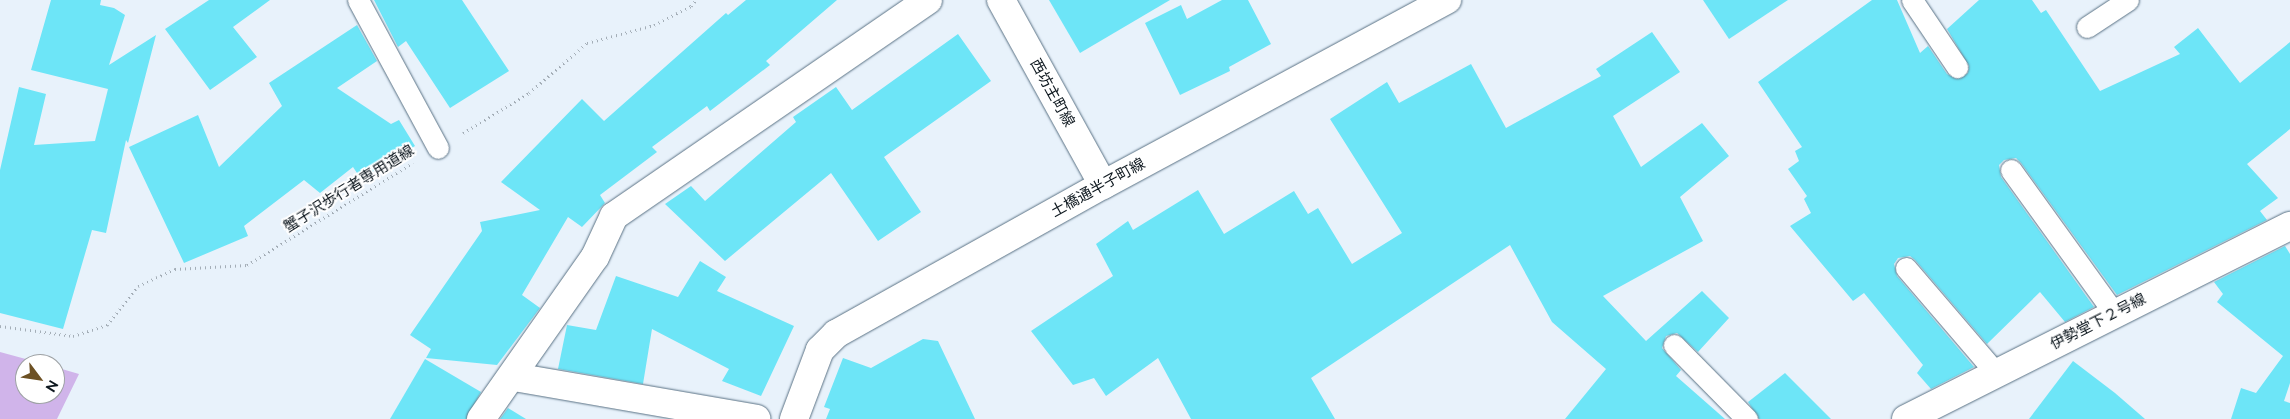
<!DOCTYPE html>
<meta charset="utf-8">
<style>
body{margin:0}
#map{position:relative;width:2290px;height:419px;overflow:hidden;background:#e8f2fb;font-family:Raleway,"Noto Sans JP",sans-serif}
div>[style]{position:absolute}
.green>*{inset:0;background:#d0b4ea}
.building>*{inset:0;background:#6de5f7}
.path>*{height:3px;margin-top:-1.5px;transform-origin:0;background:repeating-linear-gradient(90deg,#a4aeb7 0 1px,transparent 0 5px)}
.roads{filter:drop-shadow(0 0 1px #597184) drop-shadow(0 0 1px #597184)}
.service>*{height:21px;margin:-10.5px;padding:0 10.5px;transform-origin:10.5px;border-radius:10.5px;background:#fff}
.minor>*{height:28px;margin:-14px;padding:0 14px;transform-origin:14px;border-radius:14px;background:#fff}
span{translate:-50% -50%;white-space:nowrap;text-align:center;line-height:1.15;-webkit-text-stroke:4px #fff;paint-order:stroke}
.street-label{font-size:15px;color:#0d171e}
.north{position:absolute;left:15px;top:354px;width:50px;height:50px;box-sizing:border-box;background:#fff;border:1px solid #9ea2a5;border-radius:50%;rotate:121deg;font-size:14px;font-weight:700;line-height:20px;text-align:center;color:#0d171e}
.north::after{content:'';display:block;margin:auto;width:18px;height:22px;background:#6d5124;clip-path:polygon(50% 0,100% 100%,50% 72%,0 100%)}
</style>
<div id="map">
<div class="green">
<i style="clip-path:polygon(0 352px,44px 364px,25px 364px,25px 394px,55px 394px,55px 367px,79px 374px,57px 419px,0 419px)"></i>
</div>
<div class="building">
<i style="clip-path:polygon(51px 0,101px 0,100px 5px,114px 8px,125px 15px,109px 65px,156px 35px,128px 143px,126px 140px,106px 233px,92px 230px,63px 329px,0 313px,0 170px,19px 87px,46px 94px,34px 145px,95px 141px,108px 89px,31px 70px)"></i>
<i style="clip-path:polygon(209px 0,270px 0,233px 27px,257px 57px,210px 90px,165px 29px)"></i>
<i style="clip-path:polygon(374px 0,462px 0,509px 71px,450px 108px,406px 41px,398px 47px)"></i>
<i style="clip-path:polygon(746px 0,837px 0,766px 61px,770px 65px,710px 111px,707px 106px,652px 147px,657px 152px,600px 195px,605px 203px,582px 227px,568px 217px,522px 295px,540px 308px,497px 365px,426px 358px,431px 349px,410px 335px,482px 231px,480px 222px,540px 210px,501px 182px,582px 99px,604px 121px,726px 13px,728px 15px)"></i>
<i style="clip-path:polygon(1049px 0,1170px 0,1080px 53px)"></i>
<i style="clip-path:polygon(1222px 0,1248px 0,1271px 44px,1229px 67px,1230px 71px,1180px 95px,1145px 23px,1181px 5px,1187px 19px)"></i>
<i style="clip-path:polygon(1703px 0,1788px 0,1729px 39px)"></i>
<i style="clip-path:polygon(1872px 0,1897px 0,1920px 53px,1928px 46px,1947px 74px,1957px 79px,1968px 73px,1969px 66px,1947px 29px,1979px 0,2032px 0,2041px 13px,2046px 10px,2100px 91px,2180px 54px,2174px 47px,2198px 28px,2240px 83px,2290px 42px,2290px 129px,2247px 164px,2278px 198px,2260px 211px,2267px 220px,2117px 295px,2021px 163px,2016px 158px,2004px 160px,1999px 165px,2001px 177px,2094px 307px,2065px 322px,2040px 292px,1987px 344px,1915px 260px,1910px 256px,1898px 258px,1894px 264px,1897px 276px,1974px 367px,1931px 389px,1917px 373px,1923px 365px,1864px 293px,1853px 301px,1790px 226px,1811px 213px,1804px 199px,1807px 196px,1788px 169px,1799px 161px,1795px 151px,1802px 147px,1758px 82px)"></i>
<i style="clip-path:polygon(357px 25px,377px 61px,337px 88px,391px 124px,399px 120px,415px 146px,361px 179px,353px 167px,320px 193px,304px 180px,244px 226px,248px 236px,184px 263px,129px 147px,198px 115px,219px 167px,282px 106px,269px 83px)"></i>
<i style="clip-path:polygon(1652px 32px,1680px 72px,1613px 116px,1641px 167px,1702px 123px,1729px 156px,1680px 197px,1703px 241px,1603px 296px,1646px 341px,1702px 291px,1729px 318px,1698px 352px,1677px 333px,1666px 336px,1662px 348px,1681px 370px,1676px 376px,1725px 419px,1565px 419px,1606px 369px,1552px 322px,1510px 245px,1311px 378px,1335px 419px,1191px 419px,1158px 358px,1106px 396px,1094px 378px,1073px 385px,1031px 331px,1113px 276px,1096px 244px,1128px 221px,1133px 230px,1198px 190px,1224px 234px,1294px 191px,1308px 214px,1318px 208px,1352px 264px,1402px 233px,1330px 119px,1387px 82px,1399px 103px,1471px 64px,1506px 128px,1601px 76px,1596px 69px)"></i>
<i style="clip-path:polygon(958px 34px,991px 81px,884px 157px,921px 212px,878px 241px,831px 173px,725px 261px,665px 204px,691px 186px,705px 201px,796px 122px,793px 117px,836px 87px,852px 110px)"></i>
<i style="clip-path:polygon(2285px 246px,2290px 254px,2290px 383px,2284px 401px,2290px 403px,2290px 419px,2231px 419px,2241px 388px,2256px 393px,2283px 356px,2217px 302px,2223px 294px,2214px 282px)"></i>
<i style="clip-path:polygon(700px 261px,726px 277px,717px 291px,794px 326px,761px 396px,722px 381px,729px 369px,652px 329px,643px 384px,558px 369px,567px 325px,596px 330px,616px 276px,678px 297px)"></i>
<i style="clip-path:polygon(923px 339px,938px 341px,975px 419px,826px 419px,830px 409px,824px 407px,843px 358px,871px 368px)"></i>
<i style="clip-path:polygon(425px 359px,481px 392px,466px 419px,390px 419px)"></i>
<i style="clip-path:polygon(2073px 361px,2115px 393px,2145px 419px,2029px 419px)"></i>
<i style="clip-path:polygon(1785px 373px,1831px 419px,1759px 419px,1748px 402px)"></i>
<i style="clip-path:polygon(508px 408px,526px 419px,500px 419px)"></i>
</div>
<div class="path">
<i style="left:463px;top:133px;width:77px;rotate:-31.2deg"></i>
<i style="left:529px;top:93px;width:77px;rotate:-40.8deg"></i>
<i style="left:587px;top:43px;width:69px;rotate:-15deg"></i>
<i style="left:654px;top:25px;width:42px;rotate:-27.2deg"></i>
<i style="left:691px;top:6px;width:8px;rotate:-50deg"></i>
<i style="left:0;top:326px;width:74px;rotate:7.8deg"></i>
<i style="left:73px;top:336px;width:36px;rotate:-18deg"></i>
<i style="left:107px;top:325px;width:50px;rotate:-51.5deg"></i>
<i style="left:138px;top:286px;width:41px;rotate:-24.7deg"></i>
<i style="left:175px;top:269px;width:72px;rotate:-3.2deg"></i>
<i style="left:247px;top:265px;width:195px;rotate:-31.6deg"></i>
</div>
<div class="roads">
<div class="service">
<i style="left:358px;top:0;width:168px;rotate:61.6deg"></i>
<i style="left:1912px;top:0;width:81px;rotate:56.1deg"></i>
<i style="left:2087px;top:27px;width:49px;rotate:-33.4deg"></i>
<i style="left:2011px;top:170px;width:178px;rotate:54.2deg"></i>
<i style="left:1906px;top:268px;width:138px;rotate:49.4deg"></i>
<i style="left:1674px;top:345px;width:104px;rotate:45.4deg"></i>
</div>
<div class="minor">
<i style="left:1001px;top:0;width:211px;rotate:61.1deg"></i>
<i style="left:514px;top:377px;width:246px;rotate:9.8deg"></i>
<i style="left:481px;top:419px;width:198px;rotate:-54.9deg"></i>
<i style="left:595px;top:257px;width:45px;rotate:-65.1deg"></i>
<i style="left:614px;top:216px;width:381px;rotate:-34.5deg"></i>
<i style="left:794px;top:419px;width:74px;rotate:-69.4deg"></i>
<i style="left:820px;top:350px;width:23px;rotate:-45deg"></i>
<i style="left:836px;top:334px;width:306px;rotate:-29.2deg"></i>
<i style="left:1103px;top:185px;width:391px;rotate:-28.3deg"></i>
<i style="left:1906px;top:419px;width:430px;rotate:-26.7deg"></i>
</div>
</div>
<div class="street-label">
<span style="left:1052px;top:93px;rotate:61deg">西坊主町線</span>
<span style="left:1098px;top:188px;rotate:-29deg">土橋通半子町線</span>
<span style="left:349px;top:189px;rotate:-32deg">蟹子沢歩行者専用道線</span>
<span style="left:2098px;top:322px;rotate:-27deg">伊勢堂下２号線</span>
</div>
<div class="north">N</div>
</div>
